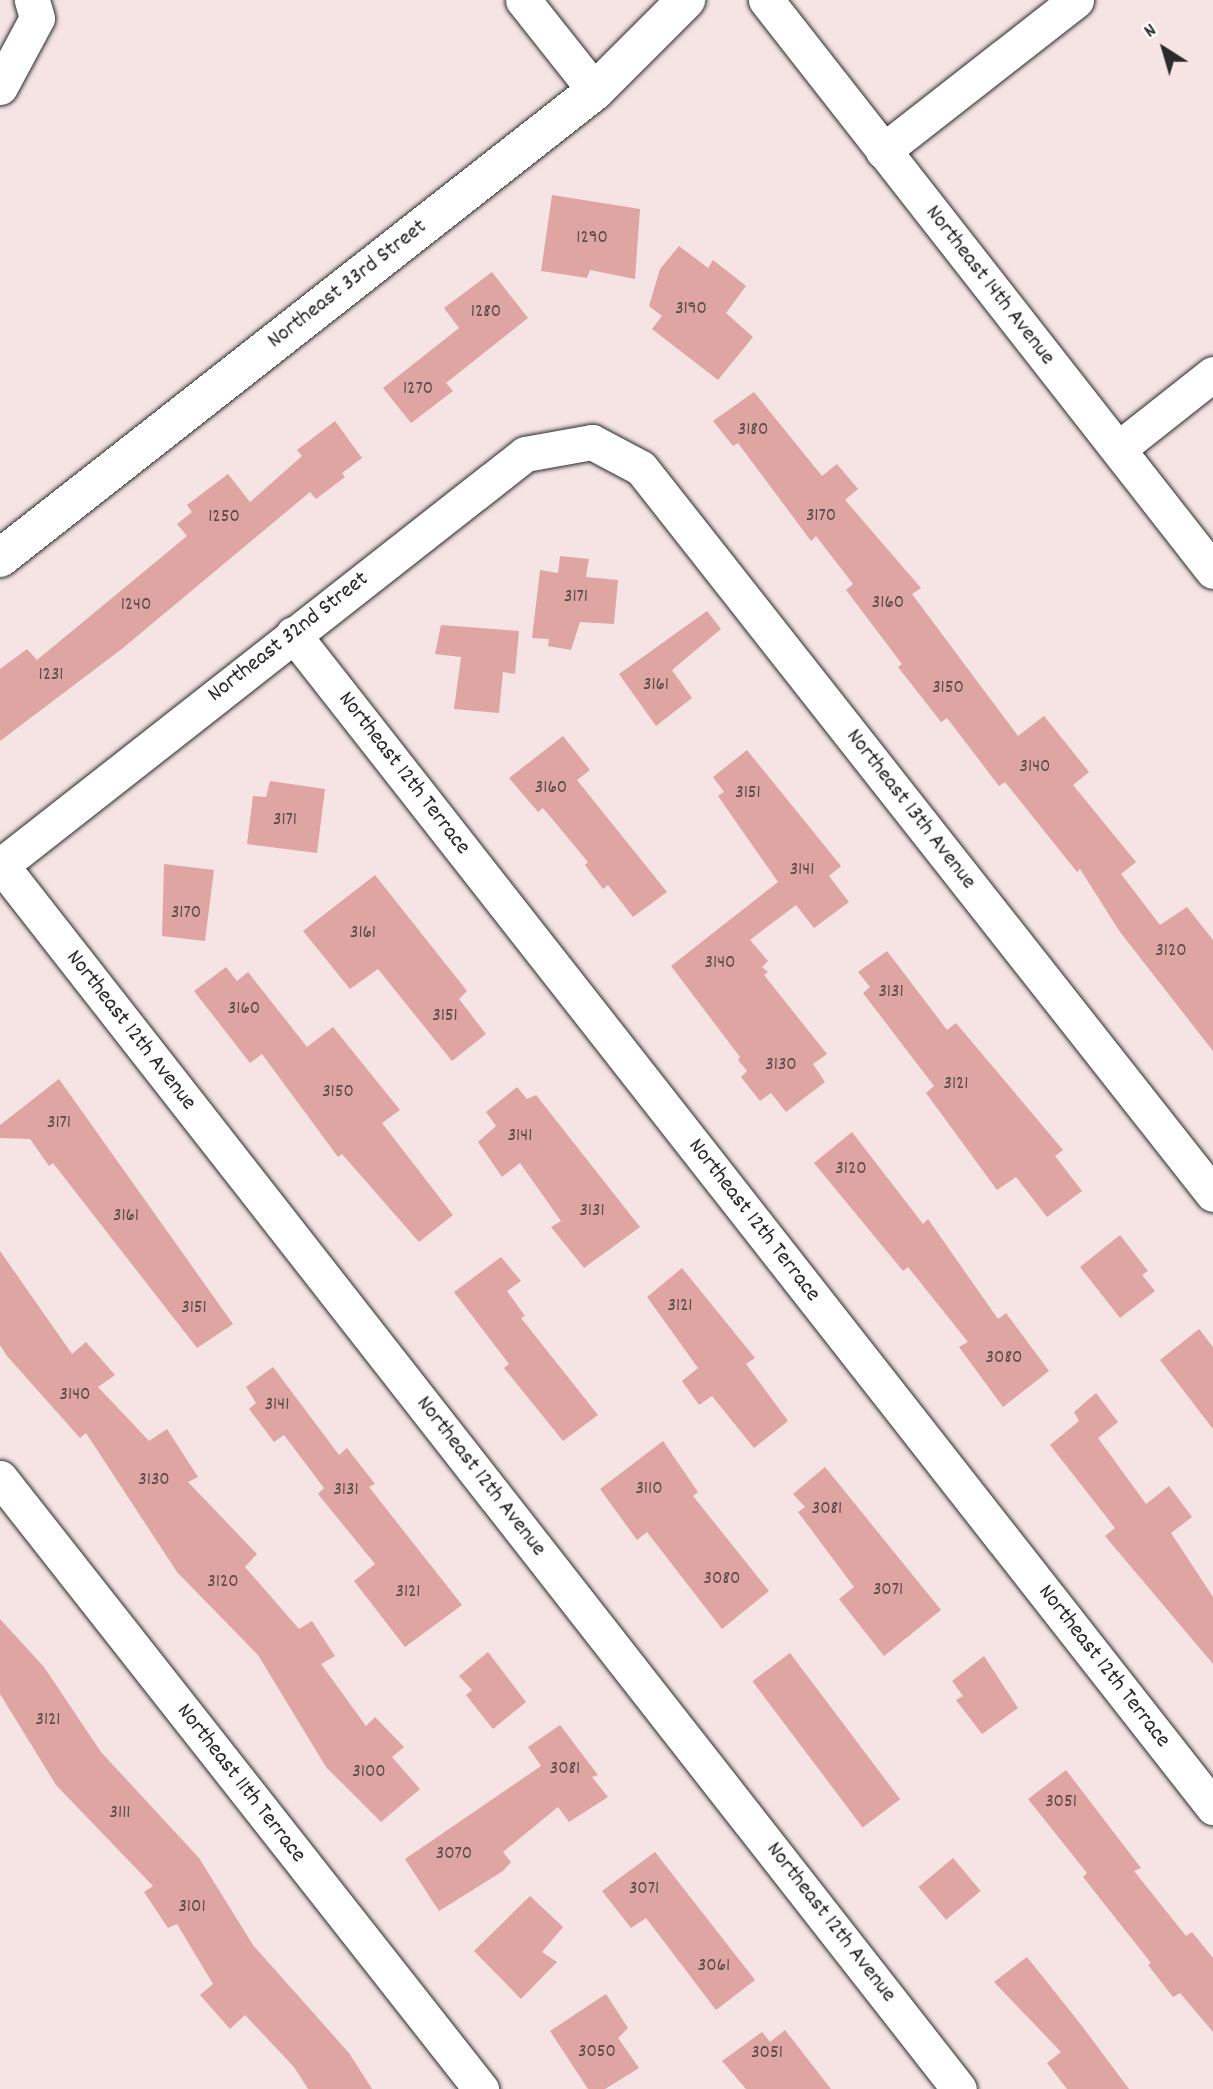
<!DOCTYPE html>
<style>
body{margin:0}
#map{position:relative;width:1213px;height:2089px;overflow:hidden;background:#f5e4e3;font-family:Dekko,sans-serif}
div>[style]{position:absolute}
.building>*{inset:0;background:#dfa5a3;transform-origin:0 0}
.roads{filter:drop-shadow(0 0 2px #2b2b2b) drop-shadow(0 0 2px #2b2b2b)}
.minor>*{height:35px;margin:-17.5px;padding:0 17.5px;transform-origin:17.5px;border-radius:17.5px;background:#fff}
.tertiary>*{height:38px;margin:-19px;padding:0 19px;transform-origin:19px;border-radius:19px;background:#fff}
span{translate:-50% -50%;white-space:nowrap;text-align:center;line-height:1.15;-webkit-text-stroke:5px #fff;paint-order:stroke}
.number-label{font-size:19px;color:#584a49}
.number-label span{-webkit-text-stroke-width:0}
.street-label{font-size:23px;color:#2b2b2b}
.north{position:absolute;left:1129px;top:14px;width:70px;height:70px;-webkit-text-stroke:5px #fff;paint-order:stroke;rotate:323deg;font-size:19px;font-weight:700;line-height:28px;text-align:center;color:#2b2b2b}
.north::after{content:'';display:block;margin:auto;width:24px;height:32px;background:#2b2b2b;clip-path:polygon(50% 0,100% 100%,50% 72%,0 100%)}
</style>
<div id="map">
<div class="building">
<i style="clip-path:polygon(552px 195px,640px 209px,635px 279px,590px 270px,587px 278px,541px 271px)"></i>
<i style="clip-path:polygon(679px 246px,708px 268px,713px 260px,746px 286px,726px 313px,753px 337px,718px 380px,652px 329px,662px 316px,649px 306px,660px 269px)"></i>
<i style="clip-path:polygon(492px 272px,528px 318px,446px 383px,453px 391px,411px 423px,383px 388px,459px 328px,444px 308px)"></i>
<i style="clip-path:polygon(754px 392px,822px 476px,837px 464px,858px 489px,845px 500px,921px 588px,912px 594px,1018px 736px,1044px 716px,1089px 772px,1073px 785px,1136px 862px,1121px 874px,1160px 925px,1187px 907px,1213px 940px,1213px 1051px,1120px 932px,1080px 869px,1077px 872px,1005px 782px,999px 786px,947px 718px,941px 722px,898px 667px,902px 664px,846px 590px,853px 584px,816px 536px,811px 541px,738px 443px,733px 446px,713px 421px)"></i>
<i style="clip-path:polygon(335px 421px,362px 458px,342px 473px,345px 477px,316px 499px,310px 492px,123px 648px,0 741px,0 669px,27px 649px,37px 660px,187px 536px,177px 524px,192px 512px,187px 505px,228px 474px,250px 502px,302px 456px,297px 450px)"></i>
<i style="clip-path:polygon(560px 556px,589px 559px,586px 577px,618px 580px,614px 624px,580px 622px,571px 650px,548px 646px,549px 639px,532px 638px,540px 570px,558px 573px)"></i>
<i style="clip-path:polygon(707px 611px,721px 629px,672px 670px,692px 698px,656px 726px,619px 674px)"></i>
<i style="clip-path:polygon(441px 625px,519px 631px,515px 674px,503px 672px,499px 713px,454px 709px,461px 657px,435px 654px)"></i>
<i style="clip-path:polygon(563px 736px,590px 770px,577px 780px,667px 892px,633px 917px,608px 885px,603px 889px,585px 865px,588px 862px,543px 808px,538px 812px,509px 778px)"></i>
<i style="clip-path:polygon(747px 750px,841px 866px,829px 876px,849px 902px,814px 928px,796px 905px,750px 940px,768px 961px,762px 967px,768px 972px,764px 975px,827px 1054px,813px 1064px,825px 1082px,786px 1112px,771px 1093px,760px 1101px,741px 1077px,747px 1071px,738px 1060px,740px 1057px,671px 966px,778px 882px,718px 796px,724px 792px,713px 777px)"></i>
<i style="clip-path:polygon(270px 781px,325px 789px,317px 853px,247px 844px,253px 796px,266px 797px)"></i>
<i style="clip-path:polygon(164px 864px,214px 870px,205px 941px,162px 936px)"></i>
<i style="clip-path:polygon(375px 875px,467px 991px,459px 999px,486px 1034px,452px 1061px,378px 969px,350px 989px,303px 931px)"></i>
<i style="clip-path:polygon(887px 951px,947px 1030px,956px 1023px,1063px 1150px,1055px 1156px,1082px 1191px,1047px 1217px,1016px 1177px,997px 1190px,926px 1093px,934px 1086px,863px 993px,870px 987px,858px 972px)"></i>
<i style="clip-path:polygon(226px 967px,237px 981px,248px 972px,307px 1047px,333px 1027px,400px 1110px,382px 1123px,453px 1215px,419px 1242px,342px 1154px,338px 1157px,262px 1054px,250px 1063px,194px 991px)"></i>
<i style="clip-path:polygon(59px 1079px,233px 1324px,197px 1348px,53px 1163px,49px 1166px,30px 1139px,0 1138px,0 1125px)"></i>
<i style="clip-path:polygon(517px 1087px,527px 1099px,536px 1095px,640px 1227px,584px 1268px,551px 1227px,561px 1221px,520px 1163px,502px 1177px,478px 1142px,496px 1126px,486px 1112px)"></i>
<i style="clip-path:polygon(852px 1132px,923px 1224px,928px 1219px,998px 1319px,1006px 1313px,1049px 1371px,1003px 1407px,959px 1347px,968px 1342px,908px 1267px,903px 1271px,814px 1163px)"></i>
<i style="clip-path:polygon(1120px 1235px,1148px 1271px,1142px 1275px,1155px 1291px,1120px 1318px,1080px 1267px)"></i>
<i style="clip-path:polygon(0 1251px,72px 1354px,86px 1342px,115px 1375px,98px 1387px,149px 1441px,167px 1429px,198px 1477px,188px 1482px,257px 1554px,245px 1567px,299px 1629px,312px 1621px,335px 1656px,321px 1664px,366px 1726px,375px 1717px,404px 1747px,392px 1757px,420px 1789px,381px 1822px,326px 1767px,258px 1655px,177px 1572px,86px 1433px,80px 1438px,7px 1356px,0 1345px)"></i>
<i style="clip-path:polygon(501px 1257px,521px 1281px,507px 1291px,525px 1316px,521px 1318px,598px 1415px,563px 1441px,504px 1368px,509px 1364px,454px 1292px)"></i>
<i style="clip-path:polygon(682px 1268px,755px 1358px,746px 1364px,788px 1421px,754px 1448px,712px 1396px,699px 1405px,682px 1381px,698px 1368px,647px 1297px)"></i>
<i style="clip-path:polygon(1199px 1329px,1213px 1347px,1213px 1429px,1160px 1360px)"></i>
<i style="clip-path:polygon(273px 1367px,339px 1455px,347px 1448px,375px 1484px,369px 1487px,462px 1605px,405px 1647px,354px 1581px,375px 1564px,318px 1494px,324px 1488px,284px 1435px,274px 1442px,249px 1409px,256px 1403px,246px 1387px)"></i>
<i style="clip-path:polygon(1096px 1393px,1118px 1422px,1098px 1438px,1146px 1504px,1169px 1486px,1192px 1517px,1171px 1533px,1213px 1597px,1213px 1664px,1105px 1536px,1115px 1528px,1050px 1445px,1079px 1421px,1074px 1412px)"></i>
<i style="clip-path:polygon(663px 1441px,698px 1492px,693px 1496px,769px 1591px,722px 1629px,647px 1532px,637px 1540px,600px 1489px)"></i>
<i style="clip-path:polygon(825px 1467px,941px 1610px,884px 1656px,839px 1599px,854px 1587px,798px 1512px,805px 1507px,793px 1494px)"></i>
<i style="clip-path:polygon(0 1619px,44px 1667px,101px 1752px,199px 1858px,253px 1945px,349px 2053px,372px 2089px,308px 2089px,294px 2067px,245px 2015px,230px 2029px,200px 1995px,213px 1984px,177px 1924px,168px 1928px,144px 1892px,153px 1886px,56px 1785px,0 1694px)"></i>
<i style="clip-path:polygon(488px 1652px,526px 1702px,493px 1729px,466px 1695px,472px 1690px,459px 1676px)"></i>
<i style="left:790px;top:1653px;width:183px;height:47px;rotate:53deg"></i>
<i style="clip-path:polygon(984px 1656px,1018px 1708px,982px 1734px,956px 1700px,963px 1696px,952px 1681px)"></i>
<i style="clip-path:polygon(560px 1725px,598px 1775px,592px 1777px,608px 1797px,569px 1822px,558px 1807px,503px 1852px,511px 1862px,503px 1871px,439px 1911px,405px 1859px,541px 1766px,528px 1747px)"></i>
<i style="clip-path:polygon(1066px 1770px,1141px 1868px,1134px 1871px,1186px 1936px,1192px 1932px,1213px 1958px,1213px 2032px,1180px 1993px,1173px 1997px,1148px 1965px,1151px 1963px,1083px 1877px,1087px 1873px,1028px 1799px)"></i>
<i style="clip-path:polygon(655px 1852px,755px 1980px,716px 2010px,646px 1918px,631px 1928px,602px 1891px)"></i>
<i style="left:953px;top:1858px;width:43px;height:45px;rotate:50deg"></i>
<i style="clip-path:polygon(530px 1896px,563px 1927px,542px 1952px,557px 1962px,521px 1999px,474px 1951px)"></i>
<i style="clip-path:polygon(1027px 1957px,1082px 2026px,1129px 2089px,1067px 2089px,1047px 2063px,1061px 2052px,994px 1982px)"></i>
<i style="clip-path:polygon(606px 1994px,628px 2028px,618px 2038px,639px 2068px,605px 2089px,588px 2089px,550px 2031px)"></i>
<i style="clip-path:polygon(785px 2030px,831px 2089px,746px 2089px,722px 2061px,762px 2032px,770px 2042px)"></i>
</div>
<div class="roads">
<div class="minor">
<i style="left:523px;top:0;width:116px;rotate:51.6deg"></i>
<i style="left:766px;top:0;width:725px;rotate:51.94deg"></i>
<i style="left:0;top:87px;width:78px;rotate:-61.8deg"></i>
<i style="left:37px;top:18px;width:19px;rotate:-106deg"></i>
<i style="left:883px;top:151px;width:245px;rotate:-38deg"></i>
<i style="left:1118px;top:449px;width:121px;rotate:-38.3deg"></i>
<i style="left:293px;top:634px;width:1491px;rotate:51.89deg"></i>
<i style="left:1px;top:865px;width:1554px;rotate:51.95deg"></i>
<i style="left:0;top:866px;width:667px;rotate:-38.12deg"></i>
<i style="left:525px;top:454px;width:68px;rotate:-10.2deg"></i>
<i style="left:592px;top:442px;width:55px;rotate:28deg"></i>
<i style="left:641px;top:468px;width:924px;rotate:51.77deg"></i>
<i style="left:0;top:1478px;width:778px;rotate:51.79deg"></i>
</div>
<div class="tertiary">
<i style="left:0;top:558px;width:756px;rotate:-38.13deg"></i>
<i style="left:595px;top:91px;width:129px;rotate:-45deg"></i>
</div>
</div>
<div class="number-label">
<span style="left:592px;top:239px">1290</span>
<span style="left:691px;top:310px">3190</span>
<span style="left:486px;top:313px">1280</span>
<span style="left:418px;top:390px">1270</span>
<span style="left:753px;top:431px">3180</span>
<span style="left:821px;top:517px">3170</span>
<span style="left:224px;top:518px">1250</span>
<span style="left:576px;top:598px">3171</span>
<span style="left:888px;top:604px">3160</span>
<span style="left:136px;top:606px">1240</span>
<span style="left:51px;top:676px">1231</span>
<span style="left:656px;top:686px">3161</span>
<span style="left:948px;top:689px">3150</span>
<span style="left:1035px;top:768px">3140</span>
<span style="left:551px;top:789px">3160</span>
<span style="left:748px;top:794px">3151</span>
<span style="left:285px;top:821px">3171</span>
<span style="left:802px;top:871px">3141</span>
<span style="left:186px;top:914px">3170</span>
<span style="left:363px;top:934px">3161</span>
<span style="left:1171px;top:952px">3120</span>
<span style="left:720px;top:964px">3140</span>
<span style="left:891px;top:993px">3131</span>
<span style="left:244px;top:1010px">3160</span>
<span style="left:445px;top:1017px">3151</span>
<span style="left:781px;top:1066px">3130</span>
<span style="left:956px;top:1085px">3121</span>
<span style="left:338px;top:1093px">3150</span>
<span style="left:59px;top:1124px">3171</span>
<span style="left:520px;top:1137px">3141</span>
<span style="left:851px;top:1170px">3120</span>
<span style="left:592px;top:1212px">3131</span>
<span style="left:126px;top:1217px">3161</span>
<span style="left:680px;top:1307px">3121</span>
<span style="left:194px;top:1309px">3151</span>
<span style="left:1004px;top:1359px">3080</span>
<span style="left:75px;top:1396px">3140</span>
<span style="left:277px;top:1406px">3141</span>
<span style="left:154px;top:1481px">3130</span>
<span style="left:649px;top:1490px">3110</span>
<span style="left:346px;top:1491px">3131</span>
<span style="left:827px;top:1510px">3081</span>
<span style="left:722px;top:1580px">3080</span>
<span style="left:223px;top:1583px">3120</span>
<span style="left:888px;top:1591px">3071</span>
<span style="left:408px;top:1593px">3121</span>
<span style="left:48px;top:1721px">3121</span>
<span style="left:565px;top:1770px">3081</span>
<span style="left:369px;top:1773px">3100</span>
<span style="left:1061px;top:1803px">3051</span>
<span style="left:120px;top:1814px">3111</span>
<span style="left:454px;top:1855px">3070</span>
<span style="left:644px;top:1890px">3071</span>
<span style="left:192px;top:1908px">3101</span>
<span style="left:714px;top:1967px">3061</span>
<span style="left:597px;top:2053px">3050</span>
<span style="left:767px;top:2054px">3051</span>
</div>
<div class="street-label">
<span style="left:348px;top:285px;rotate:-38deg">Northeast 33rd Street</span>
<span style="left:989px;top:286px;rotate:52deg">Northeast 14th Avenue</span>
<span style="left:289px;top:638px;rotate:-38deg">Northeast 32nd Street</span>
<span style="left:403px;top:774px;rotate:52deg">Northeast 12th Terrace</span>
<span style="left:910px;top:810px;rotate:52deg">Northeast 13th Avenue</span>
<span style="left:130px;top:1031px;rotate:52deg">Northeast 12th Avenue</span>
<span style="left:753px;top:1221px;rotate:52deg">Northeast 12th Terrace</span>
<span style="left:480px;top:1477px;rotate:52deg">Northeast 12th Avenue</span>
<span style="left:1103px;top:1667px;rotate:52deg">Northeast 12th Terrace</span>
<span style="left:240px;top:1784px;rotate:52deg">Northeast 11th Terrace</span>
<span style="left:830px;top:1923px;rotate:52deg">Northeast 12th Avenue</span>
</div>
<div class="north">N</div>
</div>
